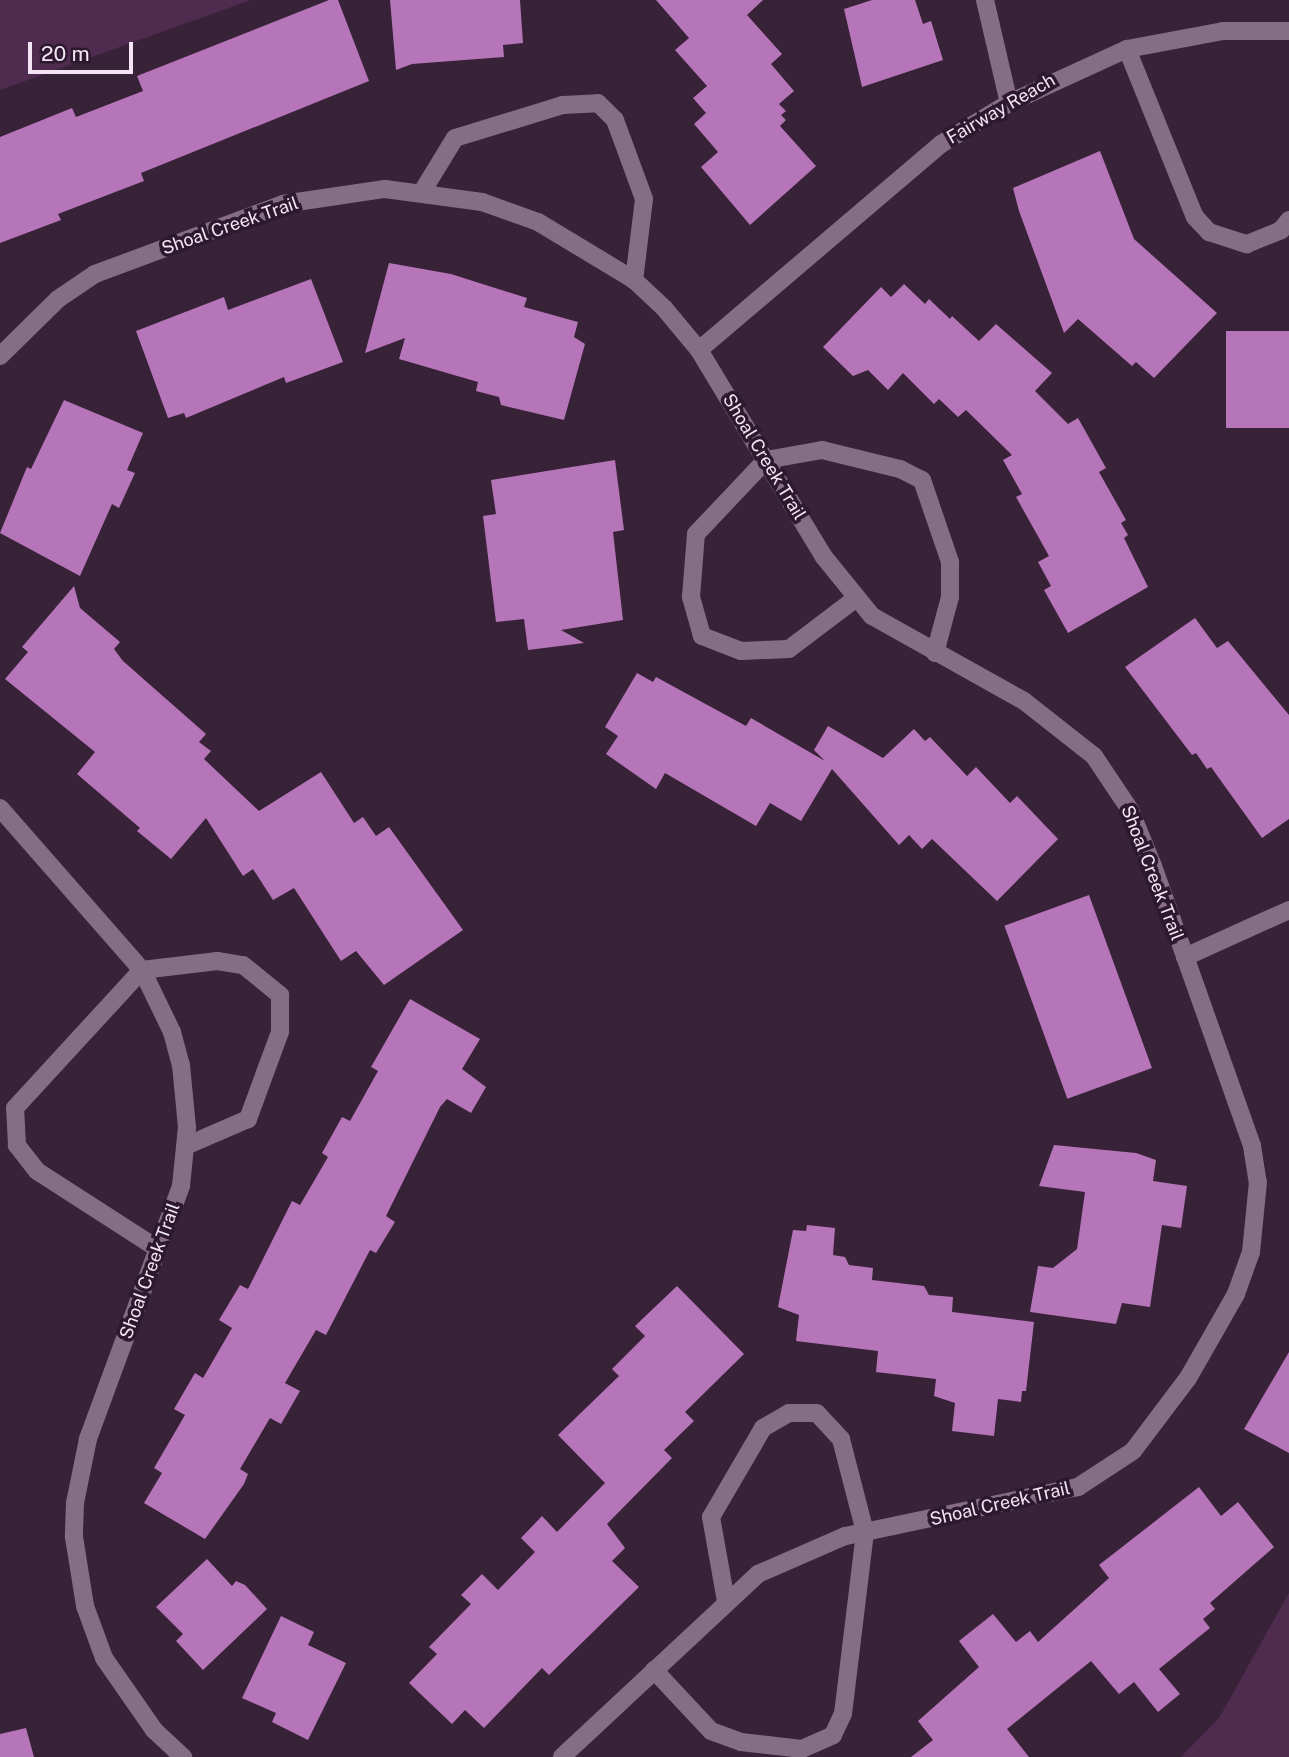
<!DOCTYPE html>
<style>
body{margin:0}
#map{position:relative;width:1289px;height:1757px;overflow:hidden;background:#372238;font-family:"Public Sans",sans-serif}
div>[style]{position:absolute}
.green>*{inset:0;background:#4f2b50}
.building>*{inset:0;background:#b775b9;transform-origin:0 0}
.minor>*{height:18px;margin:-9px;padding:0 9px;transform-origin:9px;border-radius:9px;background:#866d86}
span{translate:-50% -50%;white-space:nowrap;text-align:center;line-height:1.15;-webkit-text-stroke:7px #2d192e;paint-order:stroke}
.street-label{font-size:18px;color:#f3e5f3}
.scale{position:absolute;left:28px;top:42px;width:105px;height:32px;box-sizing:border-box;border:4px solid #f3e5f3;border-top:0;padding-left:9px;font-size:21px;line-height:24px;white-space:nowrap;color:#f3e5f3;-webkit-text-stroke:5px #2d192e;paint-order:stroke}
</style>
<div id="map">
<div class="green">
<i style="clip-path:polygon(0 0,251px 0,0 90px)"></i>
<i style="clip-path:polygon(1289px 1593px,1289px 1757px,1181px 1757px,1219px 1718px)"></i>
</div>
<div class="building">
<i style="clip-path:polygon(329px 0,338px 0,369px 81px,141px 173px,144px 181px,58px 214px,61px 220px,0 243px,0 137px,72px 108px,76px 117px,143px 91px,137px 76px)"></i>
<i style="clip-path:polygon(390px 0,520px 0,523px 43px,503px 45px,504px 57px,412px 64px,396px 70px)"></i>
<i style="clip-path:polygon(656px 0,763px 0,747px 15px,782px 54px,771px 64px,794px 91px,779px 104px,786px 111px,781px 115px,786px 120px,780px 126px,816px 166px,750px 225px,701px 167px,718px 152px,694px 124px,706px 113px,693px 98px,707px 86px,675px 50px,689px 38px)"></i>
<i style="clip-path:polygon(872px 0,915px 0,923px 24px,931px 21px,943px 60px,862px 87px,844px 9px)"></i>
<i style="clip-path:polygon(1100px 151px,1134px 239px,1217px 313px,1154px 378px,1136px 362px,1132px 366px,1078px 319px,1064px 333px,1019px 211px,1013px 188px)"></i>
<i style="clip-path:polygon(389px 263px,451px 274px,527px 298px,524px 307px,578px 322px,574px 337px,585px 344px,564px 420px,501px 405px,499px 397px,476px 391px,478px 382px,399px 359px,405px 338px,365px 353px)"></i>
<i style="clip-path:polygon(311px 279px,343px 362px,286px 383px,284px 377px,186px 418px,184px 413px,168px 418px,136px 331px,224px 297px,228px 310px)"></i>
<i style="clip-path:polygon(904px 284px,925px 304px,929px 299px,950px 319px,952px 316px,979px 341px,996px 324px,1052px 373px,1035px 391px,1068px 424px,1078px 418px,1106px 468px,1099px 472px,1126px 520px,1121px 523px,1128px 535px,1124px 538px,1148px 587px,1068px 633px,1044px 590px,1051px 586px,1038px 562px,1049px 556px,1016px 497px,1022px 494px,1003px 460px,1012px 455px,966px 410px,958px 417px,939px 399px,934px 404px,903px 373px,888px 390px,868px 370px,853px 376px,823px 347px,881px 287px,891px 297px)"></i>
<i style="left:1289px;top:331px;width:97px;height:63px;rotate:90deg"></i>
<i style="clip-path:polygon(64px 400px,143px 433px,127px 470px,135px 473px,119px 508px,112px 504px,80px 576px,0 533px,27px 467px,31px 469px)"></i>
<i style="clip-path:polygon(615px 460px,624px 530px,613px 532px,623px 620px,561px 630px,584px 643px,528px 650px,524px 619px,496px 622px,483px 516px,496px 514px,491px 480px)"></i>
<i style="clip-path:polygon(74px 586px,80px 608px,120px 642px,114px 649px,123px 661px,206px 734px,199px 742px,211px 751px,204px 759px,259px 811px,321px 772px,354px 823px,363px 817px,376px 836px,389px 827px,463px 930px,384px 985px,356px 951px,341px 961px,294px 888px,273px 900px,253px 869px,243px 876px,206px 818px,171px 859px,137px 831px,140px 828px,77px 774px,95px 752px,5px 679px,28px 652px,22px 647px)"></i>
<i style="clip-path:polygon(1195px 618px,1217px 648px,1228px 641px,1289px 715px,1289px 819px,1262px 838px,1211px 767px,1207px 769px,1196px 753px,1192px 755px,1125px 667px)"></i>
<i style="clip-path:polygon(637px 673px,653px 682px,656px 677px,746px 726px,751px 718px,825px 761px,814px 750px,828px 726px,883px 758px,914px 729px,925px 741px,930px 737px,967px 776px,976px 767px,1010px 803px,1017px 796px,1058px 839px,997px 901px,932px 839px,922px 849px,909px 835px,899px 845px,832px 769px,801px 821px,770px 803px,756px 826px,665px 773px,656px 789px,606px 754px,618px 736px,605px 727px)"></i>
<i style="left:1089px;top:895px;width:184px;height:90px;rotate:70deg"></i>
<i style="clip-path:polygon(410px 999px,480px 1039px,462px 1069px,486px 1087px,471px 1113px,447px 1099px,440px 1107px,386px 1216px,395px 1222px,376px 1253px,370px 1250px,326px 1335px,316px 1330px,285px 1383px,300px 1391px,281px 1424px,270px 1418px,240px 1469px,248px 1474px,244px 1484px,205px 1539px,144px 1503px,162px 1473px,154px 1468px,185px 1415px,174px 1409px,195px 1373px,203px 1378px,232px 1328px,219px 1320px,240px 1285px,248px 1289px,292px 1201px,300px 1205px,328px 1157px,322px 1153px,342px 1117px,350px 1121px,378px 1071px,371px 1067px)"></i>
<i style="clip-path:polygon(1054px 1145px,1136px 1153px,1156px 1160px,1153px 1181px,1187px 1186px,1181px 1228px,1162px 1225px,1150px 1307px,1122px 1303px,1116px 1324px,1030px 1312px,1038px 1266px,1053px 1268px,1077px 1249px,1085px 1192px,1039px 1186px)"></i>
<i style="clip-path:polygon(807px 1225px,835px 1228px,833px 1255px,845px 1257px,849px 1265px,873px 1268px,872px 1280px,924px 1286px,929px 1295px,953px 1297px,952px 1312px,1034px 1322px,1026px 1391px,1022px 1391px,1021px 1402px,998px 1399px,994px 1436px,952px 1431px,955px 1403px,934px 1396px,936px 1379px,876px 1372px,878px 1351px,796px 1341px,799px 1315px,778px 1307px,793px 1230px,806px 1231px)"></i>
<i style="clip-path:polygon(677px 1286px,744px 1354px,685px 1412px,694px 1421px,664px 1450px,672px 1458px,607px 1524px,625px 1548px,612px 1561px,639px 1587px,549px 1675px,542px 1668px,484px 1728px,465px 1710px,452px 1724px,409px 1683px,437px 1654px,429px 1647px,471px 1604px,461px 1595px,482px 1574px,498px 1590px,535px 1552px,521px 1538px,542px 1516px,557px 1532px,605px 1483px,558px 1435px,619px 1376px,612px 1369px,645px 1336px,635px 1326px)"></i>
<i style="clip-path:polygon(1289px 1352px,1289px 1453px,1244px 1429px)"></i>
<i style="clip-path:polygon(1199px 1487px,1221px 1516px,1238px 1502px,1274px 1547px,1210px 1603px,1215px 1609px,1203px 1619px,1210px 1628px,1159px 1669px,1180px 1694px,1158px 1712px,1134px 1682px,1119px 1694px,1091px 1661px,1007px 1729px,1029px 1757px,911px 1757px,933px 1740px,918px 1721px,979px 1667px,959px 1641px,993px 1614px,1016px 1642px,1030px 1631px,1038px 1642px,1109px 1578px,1099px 1565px)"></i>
<i style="clip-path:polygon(207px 1559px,232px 1586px,236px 1581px,245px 1585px,267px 1609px,203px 1670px,176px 1641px,183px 1634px,156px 1607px)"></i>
<i style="clip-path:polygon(281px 1616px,314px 1632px,308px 1645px,346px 1663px,308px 1740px,272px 1722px,276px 1713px,242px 1698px)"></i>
<i style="clip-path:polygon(26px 1728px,34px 1757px,0 1757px,0 1734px)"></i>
</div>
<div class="minor">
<i style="left:985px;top:0;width:106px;rotate:76.9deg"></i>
<i style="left:1127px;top:49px;width:181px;rotate:68deg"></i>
<i style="left:1195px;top:217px;width:21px;rotate:47deg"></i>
<i style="left:1209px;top:232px;width:40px;rotate:18deg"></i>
<i style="left:1247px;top:244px;width:37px;rotate:-22deg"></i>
<i style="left:1281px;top:230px;width:13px;rotate:-51deg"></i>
<i style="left:422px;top:192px;width:63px;rotate:-58.6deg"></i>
<i style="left:455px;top:138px;width:113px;rotate:-17deg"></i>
<i style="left:563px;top:105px;width:35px;rotate:-3deg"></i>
<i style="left:598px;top:103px;width:24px;rotate:45deg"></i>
<i style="left:615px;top:120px;width:84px;rotate:69.8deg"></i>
<i style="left:644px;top:199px;width:82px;rotate:97deg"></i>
<i style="left:699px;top:350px;width:318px;rotate:-40.4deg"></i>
<i style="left:941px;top:144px;width:79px;rotate:-31.1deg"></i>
<i style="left:1009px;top:103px;width:130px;rotate:-24.6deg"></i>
<i style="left:1127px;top:49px;width:98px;rotate:-10.6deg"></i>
<i style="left:1223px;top:31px;width:66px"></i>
<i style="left:0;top:356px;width:81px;rotate:-44.5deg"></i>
<i style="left:58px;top:299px;width:45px;rotate:-34deg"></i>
<i style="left:95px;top:274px;width:201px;rotate:-20.4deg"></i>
<i style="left:283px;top:204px;width:103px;rotate:-8.4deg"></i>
<i style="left:385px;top:189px;width:98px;rotate:7.6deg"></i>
<i style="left:482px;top:202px;width:59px;rotate:19.7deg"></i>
<i style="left:538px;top:222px;width:112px;rotate:31.1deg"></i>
<i style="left:634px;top:280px;width:41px;rotate:43deg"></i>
<i style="left:664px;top:308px;width:55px;rotate:50.2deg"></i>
<i style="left:699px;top:350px;width:242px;rotate:58.9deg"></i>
<i style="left:824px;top:557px;width:76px;rotate:50.9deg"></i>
<i style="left:872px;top:616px;width:174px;rotate:29.2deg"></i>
<i style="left:1024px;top:701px;width:89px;rotate:38.2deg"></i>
<i style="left:1094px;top:756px;width:65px;rotate:56.3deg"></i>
<i style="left:1130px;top:810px;width:61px;rotate:67.7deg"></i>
<i style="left:1153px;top:866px;width:297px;rotate:70.5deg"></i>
<i style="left:1252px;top:1146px;width:36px;rotate:81deg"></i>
<i style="left:1258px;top:1182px;width:70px;rotate:95.7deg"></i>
<i style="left:1251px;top:1252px;width:45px;rotate:109.7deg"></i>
<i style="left:1236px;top:1294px;width:97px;rotate:119.7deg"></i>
<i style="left:1188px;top:1378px;width:91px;rotate:127deg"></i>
<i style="left:1133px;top:1451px;width:66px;rotate:146.8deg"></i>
<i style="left:1078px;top:1487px;width:238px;rotate:168.1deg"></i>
<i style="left:845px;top:1536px;width:95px;rotate:156.4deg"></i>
<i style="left:758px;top:1574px;width:268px;rotate:137deg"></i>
<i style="left:855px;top:599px;width:83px;rotate:142.9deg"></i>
<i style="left:789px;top:649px;width:48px;rotate:177.6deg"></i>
<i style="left:741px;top:651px;width:42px;rotate:-159deg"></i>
<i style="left:702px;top:636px;width:41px;rotate:-105.8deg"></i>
<i style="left:691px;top:597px;width:63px;rotate:-85.5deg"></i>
<i style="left:696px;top:534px;width:102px;rotate:-46.6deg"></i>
<i style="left:766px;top:460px;width:57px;rotate:-10.1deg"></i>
<i style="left:822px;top:450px;width:80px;rotate:13.7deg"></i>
<i style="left:900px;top:469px;width:25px;rotate:27deg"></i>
<i style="left:922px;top:480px;width:87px;rotate:71.1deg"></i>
<i style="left:950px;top:562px;width:35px;rotate:90deg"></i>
<i style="left:950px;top:597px;width:58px;rotate:105deg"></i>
<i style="left:0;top:808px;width:215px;rotate:48.8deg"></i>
<i style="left:142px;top:970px;width:69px;rotate:64.2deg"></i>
<i style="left:172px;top:1032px;width:34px;rotate:75deg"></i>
<i style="left:181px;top:1065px;width:62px;rotate:84.5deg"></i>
<i style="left:187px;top:1127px;width:59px;rotate:95.8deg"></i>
<i style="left:181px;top:1186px;width:270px;rotate:110.2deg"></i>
<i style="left:88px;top:1439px;width:65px;rotate:101.5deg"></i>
<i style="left:75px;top:1503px;width:34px;rotate:92deg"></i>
<i style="left:74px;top:1537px;width:70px;rotate:80.9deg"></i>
<i style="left:85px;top:1606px;width:55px;rotate:69.9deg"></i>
<i style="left:104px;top:1658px;width:88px;rotate:55.2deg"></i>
<i style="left:154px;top:1730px;width:40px;rotate:43deg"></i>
<i style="left:1185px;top:957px;width:114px;rotate:-24.3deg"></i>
<i style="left:158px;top:1249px;width:144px;rotate:-147.2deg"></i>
<i style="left:37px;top:1171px;width:33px;rotate:-128deg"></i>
<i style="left:17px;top:1145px;width:37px;rotate:-93deg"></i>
<i style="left:15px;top:1108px;width:188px;rotate:-47.4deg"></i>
<i style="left:142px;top:970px;width:76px;rotate:-6.8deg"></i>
<i style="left:217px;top:961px;width:26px;rotate:9deg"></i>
<i style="left:243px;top:965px;width:48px;rotate:39deg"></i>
<i style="left:280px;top:995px;width:37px;rotate:90deg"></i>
<i style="left:280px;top:1032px;width:93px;rotate:110.2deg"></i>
<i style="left:248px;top:1119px;width:68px;rotate:156.5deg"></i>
<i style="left:654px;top:1670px;width:83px;rotate:46.9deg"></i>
<i style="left:711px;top:1731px;width:32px;rotate:20deg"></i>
<i style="left:741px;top:1742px;width:61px;rotate:6.5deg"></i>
<i style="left:802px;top:1749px;width:34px;rotate:-24deg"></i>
<i style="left:833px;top:1735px;width:23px;rotate:-65deg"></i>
<i style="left:843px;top:1714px;width:183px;rotate:-83.1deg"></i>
<i style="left:865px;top:1532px;width:96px;rotate:-104.5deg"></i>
<i style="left:841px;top:1439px;width:35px;rotate:-133deg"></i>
<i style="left:817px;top:1413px;width:28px;rotate:180deg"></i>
<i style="left:789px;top:1413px;width:30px;rotate:150deg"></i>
<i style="left:763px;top:1428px;width:103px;rotate:120.3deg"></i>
<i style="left:711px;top:1517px;width:85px;rotate:79.9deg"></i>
</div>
<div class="street-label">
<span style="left:1001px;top:109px;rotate:-30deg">Fairway Reach</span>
<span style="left:230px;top:226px;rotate:-19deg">Shoal Creek Trail</span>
<span style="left:764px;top:457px;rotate:59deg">Shoal Creek Trail</span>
<span style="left:1152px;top:873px;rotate:69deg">Shoal Creek Trail</span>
<span style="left:150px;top:1271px;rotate:-70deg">Shoal Creek Trail</span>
<span style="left:1000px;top:1504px;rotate:-13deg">Shoal Creek Trail</span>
</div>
<div class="scale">20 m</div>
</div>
